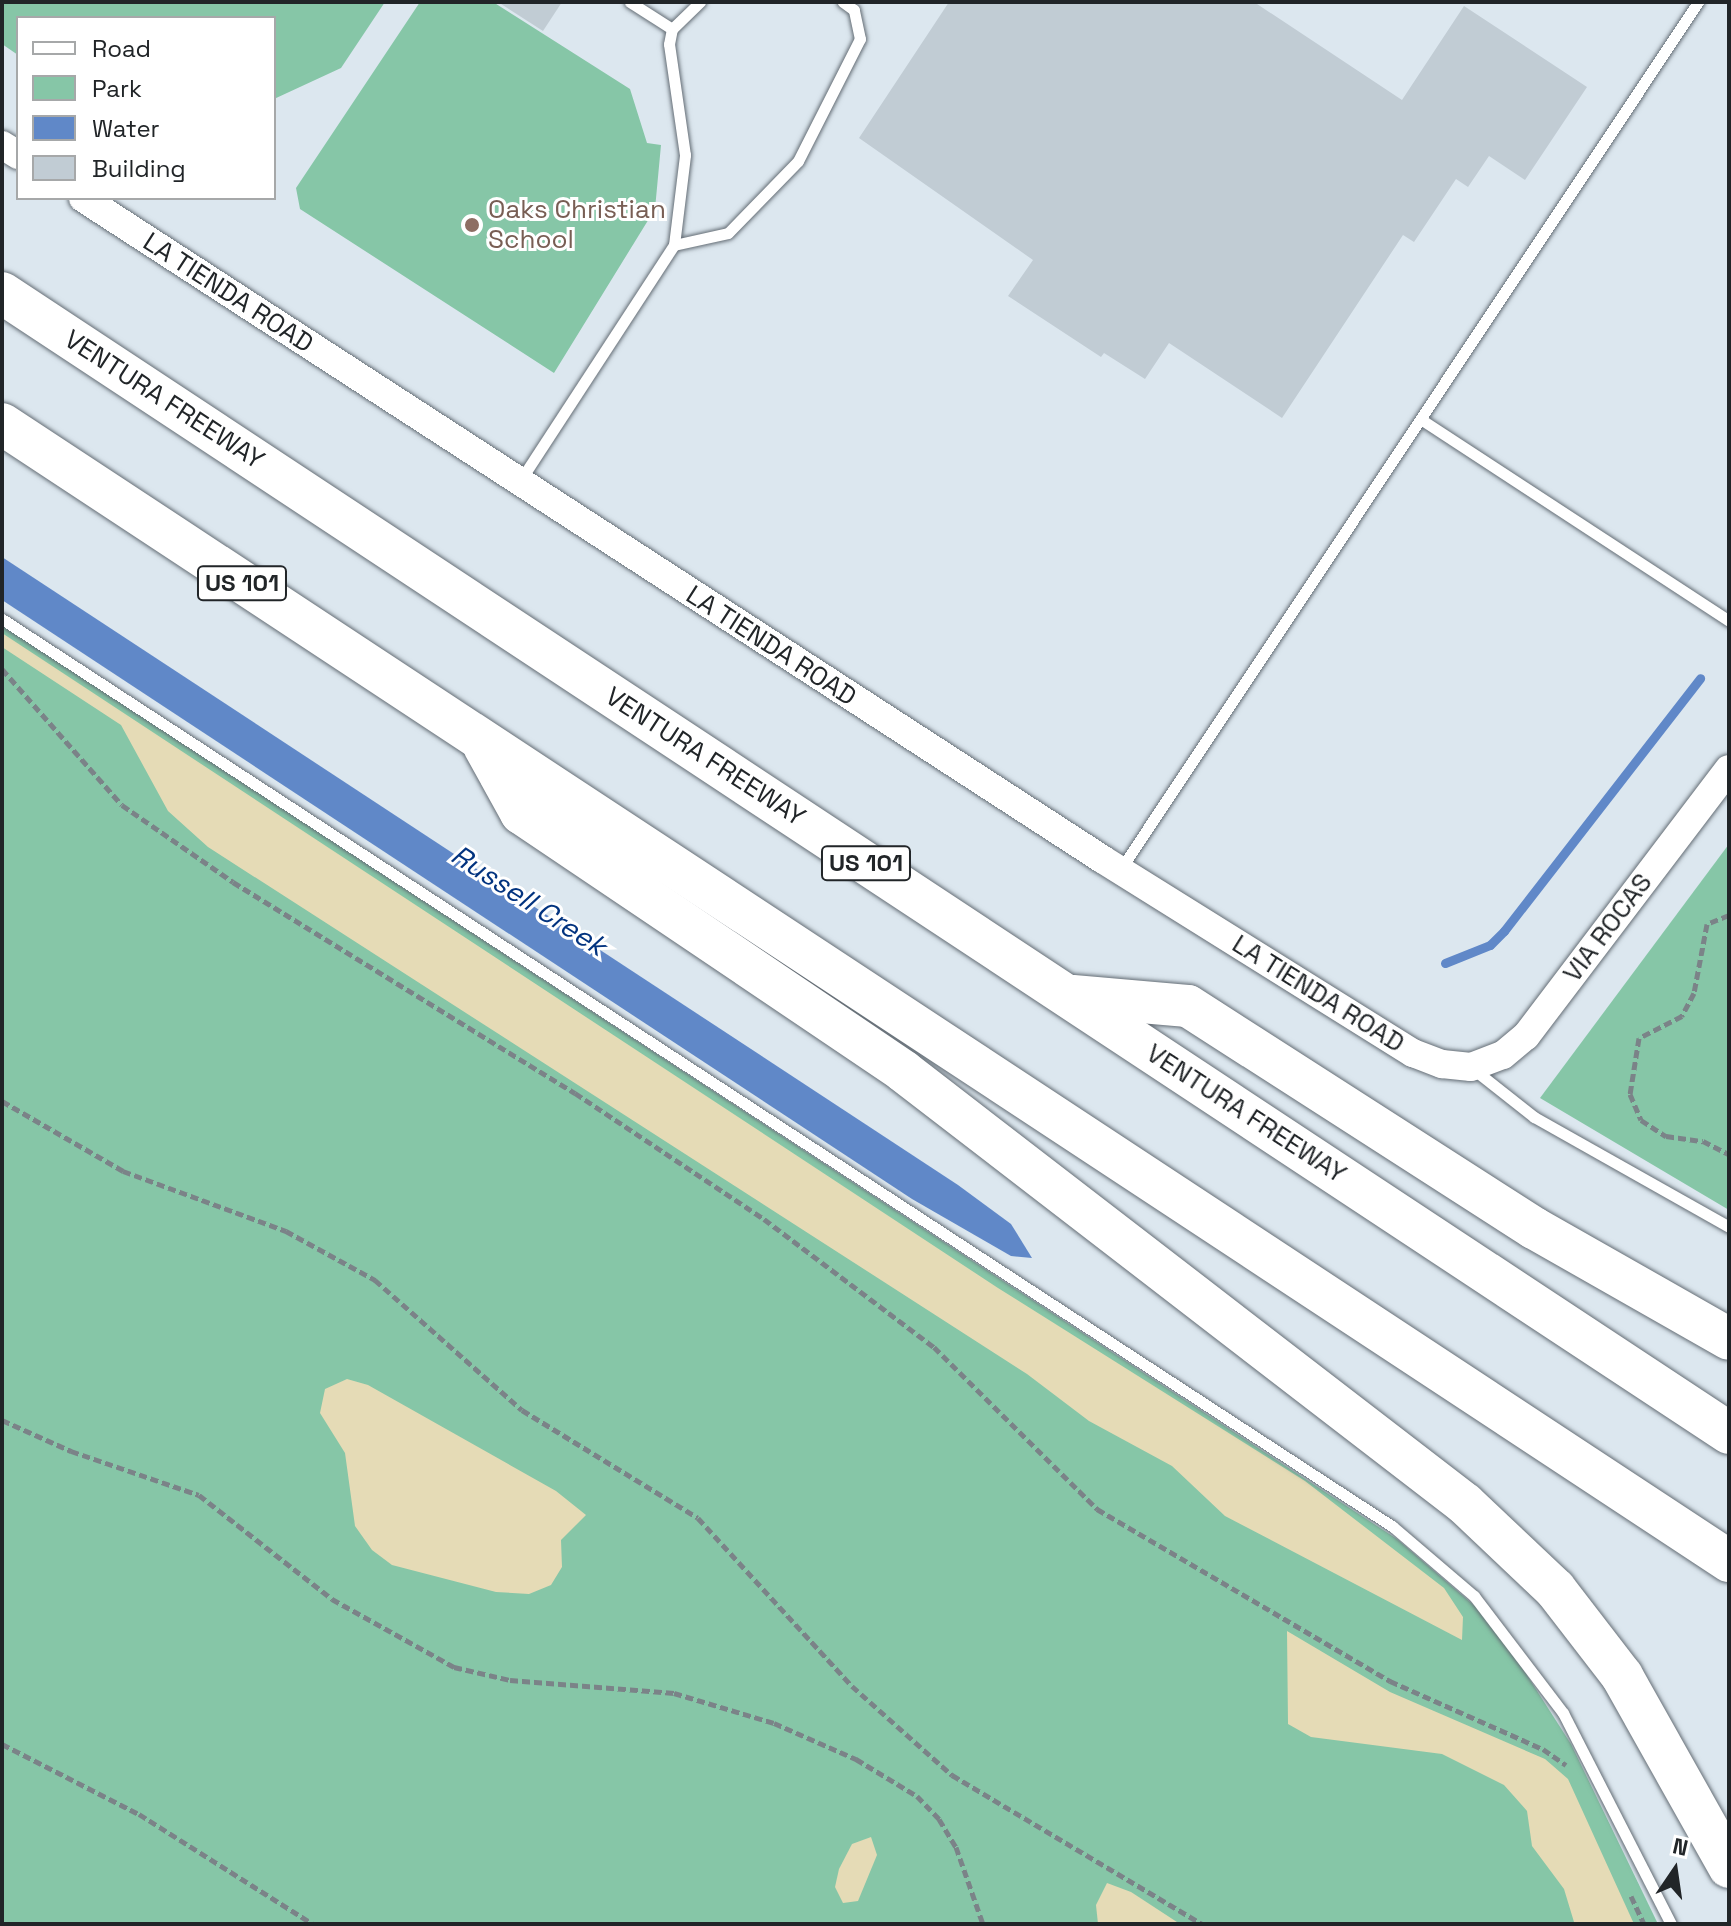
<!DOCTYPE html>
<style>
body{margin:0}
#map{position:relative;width:1731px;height:1926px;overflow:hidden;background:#dce7ef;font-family:"Space Grotesk",sans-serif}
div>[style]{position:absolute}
.green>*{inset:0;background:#86c6a7}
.sand>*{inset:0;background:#e5dbb6}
.water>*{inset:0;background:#6088c8}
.stream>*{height:9px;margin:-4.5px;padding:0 4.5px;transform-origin:4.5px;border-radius:4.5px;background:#6088c8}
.building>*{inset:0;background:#c1ccd4}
.path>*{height:5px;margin-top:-2.5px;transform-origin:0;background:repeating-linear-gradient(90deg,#7b8388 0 8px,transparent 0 12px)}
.roads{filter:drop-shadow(0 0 2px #646d75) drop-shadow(0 0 2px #646d75)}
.service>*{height:11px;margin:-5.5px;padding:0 5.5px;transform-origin:5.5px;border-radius:5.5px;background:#fff}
.tertiary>*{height:28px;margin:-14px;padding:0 14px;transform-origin:14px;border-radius:14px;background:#fff}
.motorway>*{height:42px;margin:-21px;padding:0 21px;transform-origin:21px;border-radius:21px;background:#fff}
.dots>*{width:22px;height:22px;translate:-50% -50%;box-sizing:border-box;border:4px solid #fff;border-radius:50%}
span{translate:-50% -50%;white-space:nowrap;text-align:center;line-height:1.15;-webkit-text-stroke:6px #fff;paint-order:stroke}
.shield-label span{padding:2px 6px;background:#fff;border:2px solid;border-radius:6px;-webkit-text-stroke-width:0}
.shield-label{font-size:24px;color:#212528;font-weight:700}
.education-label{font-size:26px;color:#785e54}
.left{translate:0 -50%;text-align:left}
.street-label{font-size:26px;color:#212528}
.water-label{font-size:28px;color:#02337f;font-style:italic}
.frame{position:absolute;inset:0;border:4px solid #212528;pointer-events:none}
.legend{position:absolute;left:16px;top:16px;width:260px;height:184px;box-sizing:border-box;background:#fff;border:2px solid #a6a8a9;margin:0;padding:10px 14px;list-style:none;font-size:24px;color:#212528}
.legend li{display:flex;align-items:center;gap:16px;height:40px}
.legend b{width:40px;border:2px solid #a6a8a9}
.north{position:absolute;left:1635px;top:1830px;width:80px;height:80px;-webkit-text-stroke:6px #fff;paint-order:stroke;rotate:13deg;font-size:22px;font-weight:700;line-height:32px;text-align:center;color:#212528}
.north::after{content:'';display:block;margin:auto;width:28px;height:36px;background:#212528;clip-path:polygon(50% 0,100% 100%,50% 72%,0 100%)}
</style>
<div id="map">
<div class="green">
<i style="clip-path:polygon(2px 2px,385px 2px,341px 68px,274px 99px,274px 18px,18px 18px,18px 55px,2px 44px)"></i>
<i style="clip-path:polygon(420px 2px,493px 2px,630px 89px,647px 143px,661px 145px,655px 209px,554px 373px,300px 209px,296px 188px)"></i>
<i style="clip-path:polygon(2px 625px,1397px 1539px,1476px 1607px,1516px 1658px,1571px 1744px,1658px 1924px,2px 1924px)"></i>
<i style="clip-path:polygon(1729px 844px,1729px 1210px,1540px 1098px)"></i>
</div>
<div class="sand">
<i style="clip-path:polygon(2px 633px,998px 1288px,1305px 1481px,1444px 1588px,1463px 1617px,1462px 1640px,1225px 1516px,1172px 1466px,1089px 1421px,1027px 1374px,208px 847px,168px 811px,121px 725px,2px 647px)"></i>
<i style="clip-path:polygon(347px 1379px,368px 1385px,556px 1491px,586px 1515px,561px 1540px,562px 1567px,551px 1585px,529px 1594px,496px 1592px,392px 1565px,372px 1550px,355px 1526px,345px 1453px,320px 1413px,325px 1389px)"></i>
<i style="clip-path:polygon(1287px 1631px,1390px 1692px,1545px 1759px,1568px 1779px,1634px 1924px,1574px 1922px,1564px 1889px,1532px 1846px,1527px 1811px,1504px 1785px,1442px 1754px,1311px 1737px,1288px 1724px)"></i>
<i style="clip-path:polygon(871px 1837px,877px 1855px,858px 1901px,843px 1903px,835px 1887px,839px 1869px,852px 1844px)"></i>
<i style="clip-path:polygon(1107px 1883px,1131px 1892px,1180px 1924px,1098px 1924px,1096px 1905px)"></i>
</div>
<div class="water">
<i style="clip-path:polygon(2px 557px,958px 1185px,1011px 1224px,1032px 1258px,1011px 1256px,912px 1199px,2px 600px)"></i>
</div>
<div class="stream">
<i style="left:1445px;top:963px;width:48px;rotate:-21.8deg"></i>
<i style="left:1490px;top:945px;width:20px;rotate:-45deg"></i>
<i style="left:1504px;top:931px;width:320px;rotate:-52.2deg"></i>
</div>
<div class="building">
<i style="clip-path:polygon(498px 2px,562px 2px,543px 31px)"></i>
<i style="clip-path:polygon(949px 2px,1254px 2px,1402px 100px,1464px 6px,1587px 87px,1525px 180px,1489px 156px,1468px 187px,1456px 179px,1414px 242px,1403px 235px,1282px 418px,1169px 343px,1145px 379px,1104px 353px,1101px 357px,1008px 296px,1033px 260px,859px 138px)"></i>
</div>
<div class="path">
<i style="left:2px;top:669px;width:181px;rotate:48.6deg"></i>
<i style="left:122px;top:805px;width:135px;rotate:34.7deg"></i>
<i style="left:233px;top:882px;width:402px;rotate:31.7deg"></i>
<i style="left:575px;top:1093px;width:227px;rotate:33.7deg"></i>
<i style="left:764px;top:1219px;width:213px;rotate:37deg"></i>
<i style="left:934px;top:1347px;width:230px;rotate:44.8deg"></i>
<i style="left:1097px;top:1509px;width:340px;rotate:30.4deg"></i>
<i style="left:1390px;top:1681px;width:167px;rotate:24deg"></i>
<i style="left:1543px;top:1749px;width:28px;rotate:35deg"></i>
<i style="left:1729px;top:915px;width:24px;rotate:158deg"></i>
<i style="left:1707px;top:924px;width:70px;rotate:100.7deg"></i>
<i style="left:1694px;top:993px;width:26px;rotate:118deg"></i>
<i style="left:1682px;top:1016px;width:48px;rotate:152.9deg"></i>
<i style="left:1639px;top:1038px;width:57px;rotate:99.1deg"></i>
<i style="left:1630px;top:1094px;width:28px;rotate:67deg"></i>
<i style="left:1641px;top:1120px;width:30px;rotate:33deg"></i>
<i style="left:1666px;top:1136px;width:37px;rotate:8deg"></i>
<i style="left:1703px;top:1141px;width:29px;rotate:27deg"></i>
<i style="left:2px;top:1101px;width:140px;rotate:30deg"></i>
<i style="left:123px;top:1171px;width:174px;rotate:20.2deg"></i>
<i style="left:286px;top:1231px;width:102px;rotate:28.8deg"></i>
<i style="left:375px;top:1280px;width:196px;rotate:41.5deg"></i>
<i style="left:522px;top:1410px;width:206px;rotate:31.5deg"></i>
<i style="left:698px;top:1518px;width:228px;rotate:47.5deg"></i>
<i style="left:852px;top:1686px;width:134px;rotate:41.7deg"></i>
<i style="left:952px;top:1775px;width:291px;rotate:30.8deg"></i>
<i style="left:2px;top:1420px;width:76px;rotate:24.2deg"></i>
<i style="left:71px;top:1451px;width:135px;rotate:19deg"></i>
<i style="left:199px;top:1495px;width:169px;rotate:38deg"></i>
<i style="left:332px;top:1599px;width:140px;rotate:29.1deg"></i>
<i style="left:454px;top:1667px;width:57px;rotate:13.1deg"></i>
<i style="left:510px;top:1680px;width:165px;rotate:4.5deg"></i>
<i style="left:674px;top:1693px;width:104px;rotate:16.7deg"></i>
<i style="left:774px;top:1723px;width:90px;rotate:23.7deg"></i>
<i style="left:856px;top:1759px;width:71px;rotate:31.2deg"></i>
<i style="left:917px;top:1796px;width:32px;rotate:46deg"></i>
<i style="left:939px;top:1819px;width:33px;rotate:59deg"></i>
<i style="left:956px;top:1847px;width:82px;rotate:70.7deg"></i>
<i style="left:2px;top:1744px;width:154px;rotate:27.1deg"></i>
<i style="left:139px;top:1814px;width:206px;rotate:32.3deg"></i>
<i style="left:1631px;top:1896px;width:31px;rotate:65deg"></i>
</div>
<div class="roads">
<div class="service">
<i style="left:630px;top:2px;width:50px;rotate:32.7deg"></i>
<i style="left:674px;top:245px;width:55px;rotate:-12.5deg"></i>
<i style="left:728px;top:233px;width:100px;rotate:-45.8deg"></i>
<i style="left:798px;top:161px;width:137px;rotate:-63.1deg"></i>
<i style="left:860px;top:39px;width:30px;rotate:-102deg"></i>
<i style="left:854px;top:10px;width:14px;rotate:-144deg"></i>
<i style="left:1422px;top:420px;width:367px;rotate:33.2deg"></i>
<i style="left:520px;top:481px;width:282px;rotate:-56.9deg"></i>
<i style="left:674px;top:245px;width:91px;rotate:-83deg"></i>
<i style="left:685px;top:155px;width:112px;rotate:-98.2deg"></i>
<i style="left:669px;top:44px;width:15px;rotate:-79deg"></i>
<i style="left:672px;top:29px;width:39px;rotate:-44deg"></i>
<i style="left:2px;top:619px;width:1660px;rotate:33.13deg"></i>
<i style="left:1392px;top:1526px;width:108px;rotate:40.5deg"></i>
<i style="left:1474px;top:1596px;width:147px;rotate:52.7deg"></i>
<i style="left:1563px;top:1713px;width:237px;rotate:62.9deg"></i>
<i style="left:1120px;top:870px;width:1043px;rotate:-56.34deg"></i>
<i style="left:1472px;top:1068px;width:79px;rotate:38.3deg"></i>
<i style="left:1534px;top:1117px;width:224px;rotate:29.4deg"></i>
</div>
<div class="tertiary">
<i style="left:2px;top:145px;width:19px;rotate:32deg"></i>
<i style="left:83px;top:198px;width:1215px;rotate:32.97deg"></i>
<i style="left:1102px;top:859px;width:367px;rotate:32deg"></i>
<i style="left:1413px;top:1053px;width:31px;rotate:21deg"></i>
<i style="left:1442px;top:1064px;width:29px;rotate:6deg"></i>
<i style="left:1471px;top:1067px;width:34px;rotate:-21deg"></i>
<i style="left:1503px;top:1055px;width:30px;rotate:-40deg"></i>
<i style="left:1526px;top:1036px;width:335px;rotate:-52.8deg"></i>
</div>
<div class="motorway">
<i style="left:2px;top:293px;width:2069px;rotate:33.43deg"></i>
<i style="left:2px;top:424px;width:2068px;rotate:33.36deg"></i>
<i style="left:484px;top:746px;width:77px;rotate:61.1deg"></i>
<i style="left:521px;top:813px;width:461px;rotate:34deg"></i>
<i style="left:903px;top:1071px;width:709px;rotate:37.61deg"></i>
<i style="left:1465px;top:1504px;width:124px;rotate:43.4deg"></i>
<i style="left:1555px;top:1589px;width:110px;rotate:52.4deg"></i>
<i style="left:1622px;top:1676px;width:219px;rotate:60.7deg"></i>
<i style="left:1073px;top:996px;width:115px;rotate:5deg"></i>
<i style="left:1188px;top:1006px;width:411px;rotate:32.7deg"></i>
<i style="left:1534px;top:1228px;width:224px;rotate:29.6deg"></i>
</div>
</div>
<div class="dots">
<i style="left:472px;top:225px;background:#8d6e63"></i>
</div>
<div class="shield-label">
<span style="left:242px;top:583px">US 101</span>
<span style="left:866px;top:863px">US 101</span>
</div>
<div class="education-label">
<span class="left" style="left:488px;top:225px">Oaks Christian<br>School</span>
</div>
<div class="street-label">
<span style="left:228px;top:293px;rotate:33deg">LA TIENDA ROAD</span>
<span style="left:164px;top:400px;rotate:33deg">VENTURA FREEWAY</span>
<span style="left:771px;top:646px;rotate:33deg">LA TIENDA ROAD</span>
<span style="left:705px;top:757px;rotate:33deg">VENTURA FREEWAY</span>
<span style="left:1608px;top:928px;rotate:-53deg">VIA ROCAS</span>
<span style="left:1318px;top:994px;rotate:32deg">LA TIENDA ROAD</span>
<span style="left:1246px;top:1114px;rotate:33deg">VENTURA FREEWAY</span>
</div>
<div class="water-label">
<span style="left:529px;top:900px;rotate:33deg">Russell Creek</span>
</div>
<div class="frame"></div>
<ul class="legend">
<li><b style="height:10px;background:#fff"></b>Road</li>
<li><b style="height:22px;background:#86c6a7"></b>Park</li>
<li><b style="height:22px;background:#6088c8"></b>Water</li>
<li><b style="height:22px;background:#c1ccd4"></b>Building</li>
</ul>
<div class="north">N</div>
</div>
